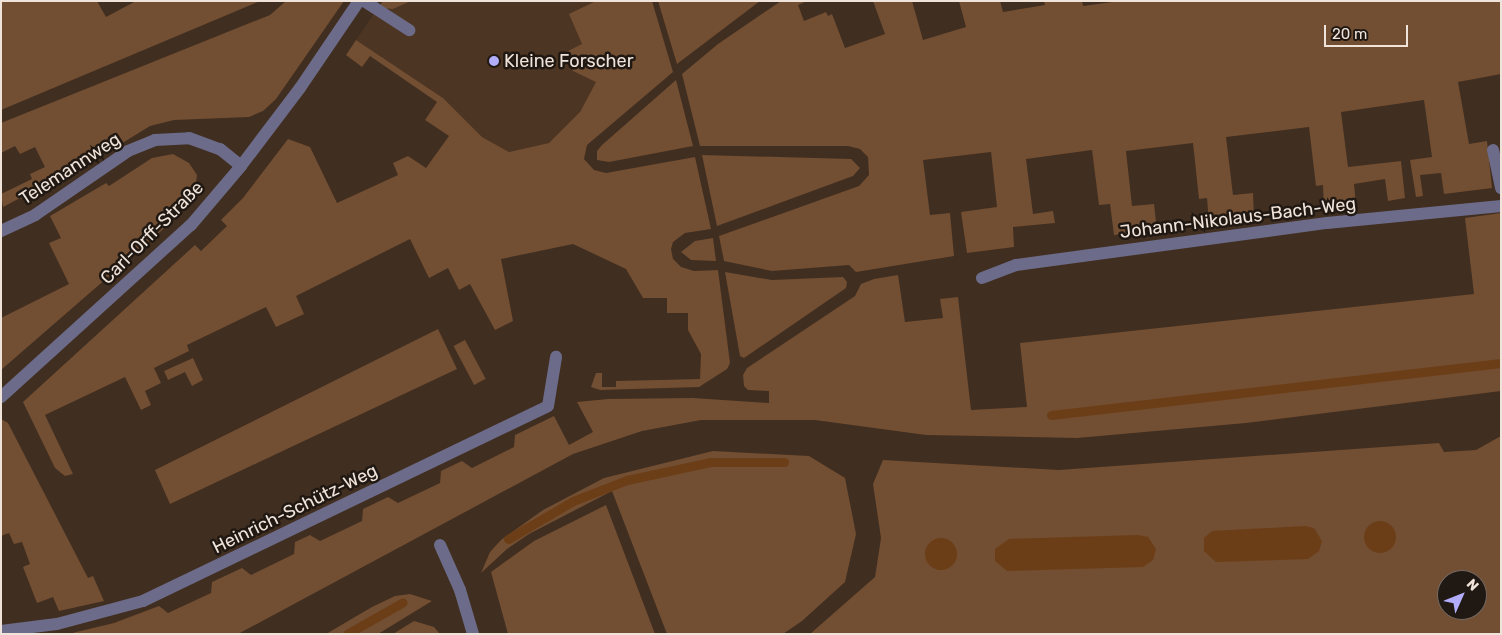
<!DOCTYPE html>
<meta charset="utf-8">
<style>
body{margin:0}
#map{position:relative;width:1502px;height:635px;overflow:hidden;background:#402e20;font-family:Rubik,sans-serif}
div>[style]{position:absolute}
.built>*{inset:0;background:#4d3523}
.green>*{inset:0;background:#724e32;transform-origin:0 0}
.water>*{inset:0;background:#6c3e17}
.round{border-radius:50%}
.stream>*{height:9px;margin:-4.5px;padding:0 4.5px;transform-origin:4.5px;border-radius:4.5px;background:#6c3e17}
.service>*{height:12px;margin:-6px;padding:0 6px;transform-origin:6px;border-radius:6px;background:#6c6b89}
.minor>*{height:12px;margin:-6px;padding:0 6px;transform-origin:6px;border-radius:6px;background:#6c6b89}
.dots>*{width:14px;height:14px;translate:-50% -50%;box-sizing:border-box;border:2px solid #201812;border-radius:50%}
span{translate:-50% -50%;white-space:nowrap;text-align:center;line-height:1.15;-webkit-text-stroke:5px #201812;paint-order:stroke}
.poi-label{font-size:18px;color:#efe3da}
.left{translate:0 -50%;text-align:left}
.street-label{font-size:18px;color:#efe3da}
.frame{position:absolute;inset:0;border:2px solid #efe3da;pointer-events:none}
.north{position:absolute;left:1437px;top:570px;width:50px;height:50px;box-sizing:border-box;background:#201812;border:1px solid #736962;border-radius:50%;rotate:46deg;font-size:14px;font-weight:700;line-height:20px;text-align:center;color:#efe3da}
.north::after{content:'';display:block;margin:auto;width:18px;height:22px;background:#b1adfa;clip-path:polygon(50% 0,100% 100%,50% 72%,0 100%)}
.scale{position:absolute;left:1324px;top:25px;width:84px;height:22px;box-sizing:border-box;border:2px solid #efe3da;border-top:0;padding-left:6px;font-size:15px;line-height:18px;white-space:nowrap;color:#efe3da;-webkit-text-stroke:4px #201812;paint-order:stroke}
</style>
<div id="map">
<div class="built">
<i style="clip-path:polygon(411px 1px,601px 1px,596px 82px,580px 112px,549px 143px,509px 152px,482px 137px,443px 98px,356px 40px,378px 8px,393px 9px)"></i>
</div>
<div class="green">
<i style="clip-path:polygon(1px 1px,97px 1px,106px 17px,136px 1px,260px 1px,1px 110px)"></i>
<i style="clip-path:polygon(286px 1px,344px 1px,276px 99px,263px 111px,249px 117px,174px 120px,150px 126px,28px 201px,20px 198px,3px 207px,1px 194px,32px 179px,30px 174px,45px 167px,35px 147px,20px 154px,15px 146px,1px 153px,1px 123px,270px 15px)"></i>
<i style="clip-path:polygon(383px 1px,411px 1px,393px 9px,378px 8px)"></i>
<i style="clip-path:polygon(596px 1px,652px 1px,673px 72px,587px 145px,584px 159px,594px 170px,606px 173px,695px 157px,711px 229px,685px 233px,673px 242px,671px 249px,673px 259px,681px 267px,694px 271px,718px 270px,730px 363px,727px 369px,699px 387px,600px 390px,591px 387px,596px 373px,602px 373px,602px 387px,616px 387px,616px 381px,700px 379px,701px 354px,688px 330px,688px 313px,667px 313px,667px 298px,643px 298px,626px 269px,573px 244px,501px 259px,513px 321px,495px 330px,470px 284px,459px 290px,448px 268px,429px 278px,410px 239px,296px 296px,304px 314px,276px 327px,266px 307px,187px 345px,189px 351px,154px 368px,161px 383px,145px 391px,151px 405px,141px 410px,125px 377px,45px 415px,73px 474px,65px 476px,55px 468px,23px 402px,195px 245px,201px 251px,227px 226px,221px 220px,243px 198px,288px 139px,310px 147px,337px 203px,398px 175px,393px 163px,408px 156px,426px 168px,449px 136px,425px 120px,437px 102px,370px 56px,362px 67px,346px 55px,356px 40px,443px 98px,482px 137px,509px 152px,549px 143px,580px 112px,596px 82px,573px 71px,564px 53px,582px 44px,569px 14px)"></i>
<i style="clip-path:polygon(658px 1px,760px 1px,677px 64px)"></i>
<i style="clip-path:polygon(781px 1px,807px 1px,798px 5px,804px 21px,826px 12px,828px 16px,832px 14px,845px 48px,885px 34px,873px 1px,912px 1px,923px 40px,966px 27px,959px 1px,1000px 1px,1003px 12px,1045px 5px,1044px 1px,1082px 1px,1083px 6px,1120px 1px,1501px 1px,1501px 74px,1458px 82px,1469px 144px,1487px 141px,1492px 188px,1444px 194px,1441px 173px,1420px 175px,1423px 196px,1416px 197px,1410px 160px,1432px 157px,1424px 100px,1341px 112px,1348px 167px,1401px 161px,1405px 198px,1388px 201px,1385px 179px,1354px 184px,1356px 205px,1324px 209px,1323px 185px,1316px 186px,1309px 127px,1226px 137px,1233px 195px,1253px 193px,1254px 218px,1209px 223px,1207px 198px,1199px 199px,1193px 143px,1126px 151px,1132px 206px,1154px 204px,1157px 230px,1114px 235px,1110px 204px,1099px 205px,1092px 150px,1026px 159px,1033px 214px,1053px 211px,1055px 223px,1013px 227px,1014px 247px,967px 253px,961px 212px,997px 207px,991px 152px,923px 160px,930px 215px,950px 213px,954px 256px,856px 272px,849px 265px,772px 271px,724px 261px,719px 236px,859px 186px,869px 175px,868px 157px,860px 149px,848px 146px,700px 146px,682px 74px,718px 44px)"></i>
<i style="clip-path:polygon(676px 80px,693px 146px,609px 162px,597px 160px,597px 151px,602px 145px)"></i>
<i style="clip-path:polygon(173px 154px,189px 163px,197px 175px,195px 192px,172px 213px,176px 218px,1px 370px,1px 318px,69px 284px,49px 243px,61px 238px,50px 216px,106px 183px,109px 186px,152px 158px)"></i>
<i style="clip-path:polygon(702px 155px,851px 159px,860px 168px,853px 176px,717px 226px)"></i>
<i style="clip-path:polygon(1501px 213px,1501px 391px,1246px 423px,1077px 438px,926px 435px,815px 420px,701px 420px,642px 431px,573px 454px,238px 634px,68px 634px,114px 623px,159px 606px,168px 613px,211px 593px,212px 582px,242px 568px,251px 575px,294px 554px,295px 542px,310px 535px,320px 541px,362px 521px,363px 509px,388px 497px,398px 503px,440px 483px,441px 471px,462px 461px,472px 468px,514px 447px,515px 435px,554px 416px,569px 445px,593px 432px,577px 402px,608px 399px,693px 398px,769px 403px,769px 391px,748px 390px,744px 386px,743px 375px,747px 368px,855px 296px,861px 284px,874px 279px,898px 275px,905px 322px,943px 318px,940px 299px,958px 297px,971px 410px,1027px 407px,1020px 343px,1474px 294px,1465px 218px)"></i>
<i style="clip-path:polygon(713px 238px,716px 261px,691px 260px,681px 252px,695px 241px)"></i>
<i style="clip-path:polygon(725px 272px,772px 280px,843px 277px,847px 282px,846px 288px,744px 358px,740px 356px)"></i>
<i style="clip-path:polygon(438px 329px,457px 369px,170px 504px,155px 470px)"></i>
<i style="left:465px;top:340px;width:44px;height:13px;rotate:62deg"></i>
<i style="clip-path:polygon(193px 358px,203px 380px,192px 386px,185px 372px,168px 380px,164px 371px)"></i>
<i style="clip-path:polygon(1px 419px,8px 423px,88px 578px,93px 576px,104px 601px,59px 611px,53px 597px,37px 603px,23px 567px,30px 564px,22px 542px,14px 544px,9px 533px,1px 536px)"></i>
<i style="clip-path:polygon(evenodd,1501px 436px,1501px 634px,810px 634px,875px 577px,881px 538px,873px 484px,883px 460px,1059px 470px,1439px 443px,1444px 452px,1476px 450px,1501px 436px,1447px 580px,1477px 580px,1477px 610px,1447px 610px,1447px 580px)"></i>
<i style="clip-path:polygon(713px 451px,809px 456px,845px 478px,856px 534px,845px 582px,802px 621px,783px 634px,667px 634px,612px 491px,529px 534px,507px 549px,481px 573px,490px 552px,501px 540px,543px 510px,604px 478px)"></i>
<i style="clip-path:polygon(606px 505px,655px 634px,508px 634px,491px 572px,534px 541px)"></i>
<i style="clip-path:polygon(410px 594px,432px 601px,378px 634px,326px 634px,372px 607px,395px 596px)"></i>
<i style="clip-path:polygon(414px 621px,434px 627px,440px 634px,393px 634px)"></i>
</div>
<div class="water">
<i class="round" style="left:1364px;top:521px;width:32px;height:32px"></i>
<i style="clip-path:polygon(1305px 526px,1314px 528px,1322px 541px,1319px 551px,1308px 559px,1216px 562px,1204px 551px,1204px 538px,1212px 531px)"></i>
<i style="clip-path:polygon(1138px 535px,1148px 537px,1156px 549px,1153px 560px,1143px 567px,1007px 571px,995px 561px,995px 549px,1009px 539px)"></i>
<i class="round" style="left:925px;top:538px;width:32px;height:32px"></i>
</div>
<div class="stream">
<i style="left:1051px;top:415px;width:453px;rotate:-6.6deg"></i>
<i style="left:508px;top:539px;width:75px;rotate:-30.3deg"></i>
<i style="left:573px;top:501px;width:58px;rotate:-21.3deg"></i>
<i style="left:627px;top:480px;width:85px;rotate:-12.2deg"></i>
<i style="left:710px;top:462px;width:74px"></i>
<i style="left:347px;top:634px;width:64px;rotate:-29.7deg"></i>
</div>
<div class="service">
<i style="left:364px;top:1px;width:54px;rotate:32.8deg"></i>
<i style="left:1493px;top:150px;width:39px;rotate:78deg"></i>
</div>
<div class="minor">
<i style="left:1px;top:231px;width:38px;rotate:-25deg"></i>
<i style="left:35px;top:215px;width:113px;rotate:-34.5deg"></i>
<i style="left:128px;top:151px;width:29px;rotate:-22deg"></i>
<i style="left:155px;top:140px;width:34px;rotate:-3deg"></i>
<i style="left:189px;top:138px;width:33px;rotate:20deg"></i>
<i style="left:220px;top:149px;width:27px;rotate:39deg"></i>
<i style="left:982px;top:278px;width:36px;rotate:-21deg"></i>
<i style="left:1016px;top:265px;width:314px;rotate:-7.7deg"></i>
<i style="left:1327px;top:223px;width:175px;rotate:-5.6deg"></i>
<i style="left:1px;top:397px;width:256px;rotate:-42.2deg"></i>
<i style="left:191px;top:225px;width:77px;rotate:-49.7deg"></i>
<i style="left:241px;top:166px;width:98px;rotate:-52.9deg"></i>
<i style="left:300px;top:88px;width:105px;rotate:-55.9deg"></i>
<i style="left:440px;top:545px;width:49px;rotate:66deg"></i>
<i style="left:460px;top:590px;width:46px;rotate:73.5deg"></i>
<i style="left:1px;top:631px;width:56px;rotate:-7.1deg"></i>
<i style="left:57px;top:624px;width:89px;rotate:-15deg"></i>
<i style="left:143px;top:601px;width:449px;rotate:-25.7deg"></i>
<i style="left:548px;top:406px;width:50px;rotate:-80.7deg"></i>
</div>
<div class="dots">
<i style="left:494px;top:61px;background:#b1adfa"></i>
</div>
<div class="poi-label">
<span class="left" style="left:504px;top:61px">Kleine Forscher</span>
</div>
<div class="street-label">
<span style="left:70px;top:169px;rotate:-33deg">Telemannweg</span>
<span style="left:1238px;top:218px;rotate:-7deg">Johann-Nikolaus-Bach-Weg</span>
<span style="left:152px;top:233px;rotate:-45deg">Carl-Orff-Straße</span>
<span style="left:295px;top:509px;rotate:-26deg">Heinrich-Schütz-Weg</span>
</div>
<div class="frame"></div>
<div class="north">N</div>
<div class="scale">20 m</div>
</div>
